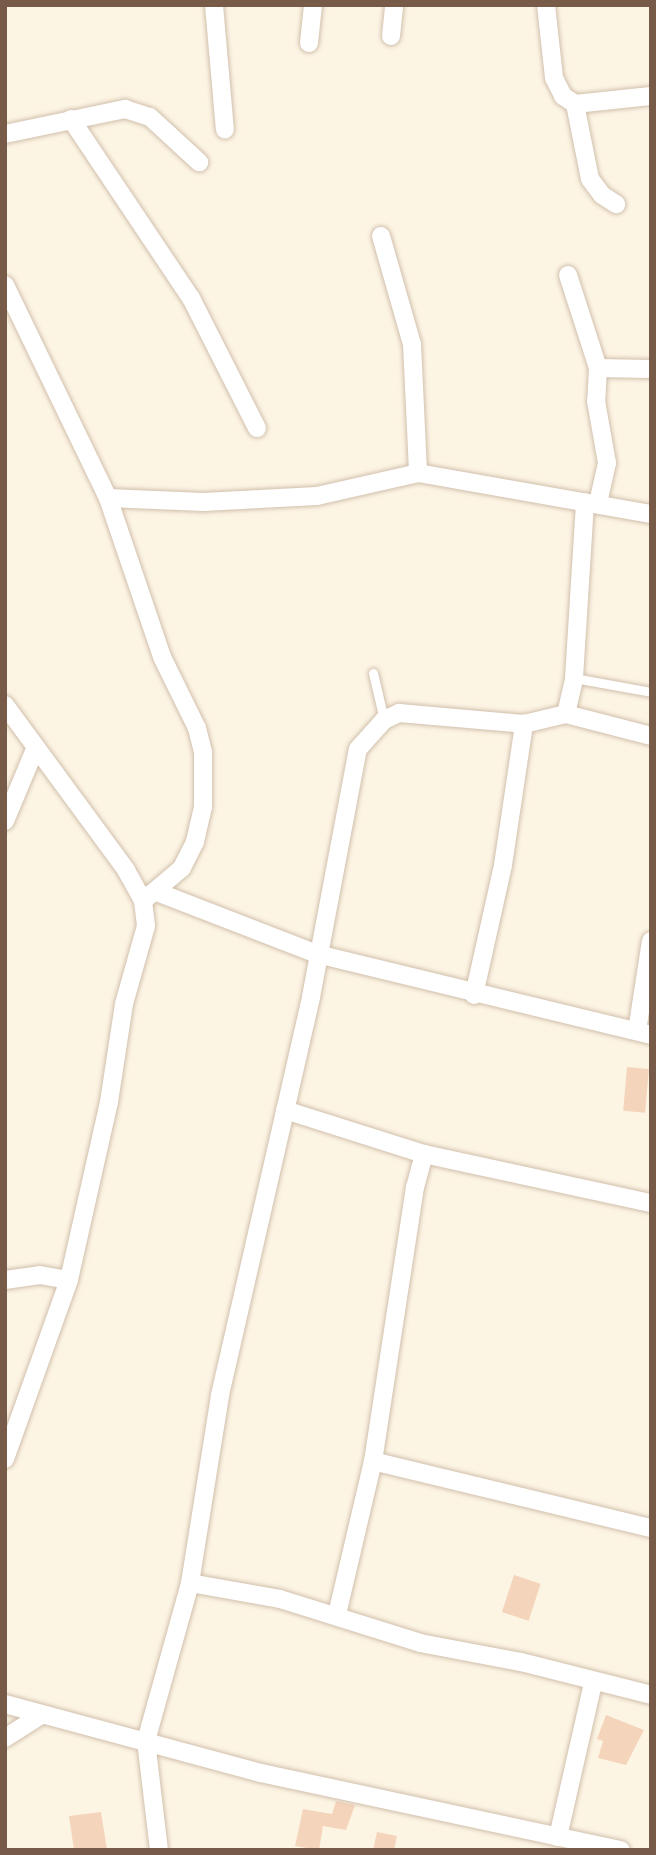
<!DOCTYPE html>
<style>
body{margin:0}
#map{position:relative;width:656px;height:1855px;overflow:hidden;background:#fdf5e4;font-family:"Work Sans",sans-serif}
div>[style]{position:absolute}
.building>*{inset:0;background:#f4d4bb;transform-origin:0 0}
.roads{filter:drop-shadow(0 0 2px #d1bfac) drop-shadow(0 0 2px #d1bfac)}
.lane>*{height:9px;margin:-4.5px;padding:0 4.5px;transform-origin:4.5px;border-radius:4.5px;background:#fff}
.street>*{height:18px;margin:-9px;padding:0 9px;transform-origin:9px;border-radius:9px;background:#fff}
span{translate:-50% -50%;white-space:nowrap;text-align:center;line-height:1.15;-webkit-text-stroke:5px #fff8ec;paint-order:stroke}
.frame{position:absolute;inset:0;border:7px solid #775b48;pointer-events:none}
</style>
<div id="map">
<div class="building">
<i style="left:627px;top:1067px;width:22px;height:44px;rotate:5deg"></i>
<i style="left:514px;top:1575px;width:28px;height:39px;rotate:18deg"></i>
<i style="clip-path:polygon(606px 1715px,644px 1730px,626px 1765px,598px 1758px,603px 1741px,597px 1739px)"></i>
<i style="clip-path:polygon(336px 1801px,355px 1805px,346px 1830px,323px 1826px,319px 1850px,295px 1846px,303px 1809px,332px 1814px)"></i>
<i style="clip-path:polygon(101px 1812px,107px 1850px,74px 1850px,69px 1816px)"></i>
<i style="clip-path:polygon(377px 1832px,397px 1836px,394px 1850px,373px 1850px)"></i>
</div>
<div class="roads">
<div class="lane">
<i style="left:373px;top:673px;width:48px;rotate:76.8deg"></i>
<i style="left:574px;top:678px;width:78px;rotate:10.3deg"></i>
</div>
<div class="street">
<i style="left:214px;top:5px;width:125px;rotate:85deg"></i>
<i style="left:546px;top:5px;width:73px;rotate:83.7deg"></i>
<i style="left:554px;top:78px;width:20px;rotate:63deg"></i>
<i style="left:563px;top:96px;width:14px;rotate:34deg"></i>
<i style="left:575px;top:104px;width:76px;rotate:-6deg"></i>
<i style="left:391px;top:36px;width:31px;rotate:-84deg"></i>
<i style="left:309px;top:43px;width:38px;rotate:-84deg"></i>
<i style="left:575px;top:104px;width:76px;rotate:78.7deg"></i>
<i style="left:590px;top:179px;width:20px;rotate:53deg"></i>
<i style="left:602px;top:195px;width:17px;rotate:33deg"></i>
<i style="left:71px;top:119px;width:216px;rotate:56.2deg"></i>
<i style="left:191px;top:298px;width:146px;rotate:63.1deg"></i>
<i style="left:5px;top:134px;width:123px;rotate:-11.8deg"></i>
<i style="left:125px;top:109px;width:26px;rotate:18deg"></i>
<i style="left:150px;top:117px;width:67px;rotate:42.6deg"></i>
<i style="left:381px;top:236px;width:112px;rotate:74deg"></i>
<i style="left:412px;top:344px;width:129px;rotate:87.3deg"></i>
<i style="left:568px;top:275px;width:98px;rotate:72.1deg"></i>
<i style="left:598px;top:368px;width:33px;rotate:93deg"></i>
<i style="left:596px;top:401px;width:63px;rotate:79.9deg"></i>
<i style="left:607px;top:463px;width:41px;rotate:102.7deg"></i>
<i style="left:5px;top:285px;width:237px;rotate:64.2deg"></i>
<i style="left:108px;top:498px;width:168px;rotate:71.2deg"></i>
<i style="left:162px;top:657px;width:79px;rotate:63.8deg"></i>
<i style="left:197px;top:728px;width:25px;rotate:76deg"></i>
<i style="left:203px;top:752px;width:55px;rotate:90deg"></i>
<i style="left:203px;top:807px;width:36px;rotate:103deg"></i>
<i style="left:195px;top:842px;width:29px;rotate:117deg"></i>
<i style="left:182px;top:868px;width:51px;rotate:139.8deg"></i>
<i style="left:598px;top:368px;width:53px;rotate:1.1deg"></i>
<i style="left:108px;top:498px;width:95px;rotate:2.4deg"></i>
<i style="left:203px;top:502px;width:114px;rotate:-3deg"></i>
<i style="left:317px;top:496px;width:104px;rotate:-12.8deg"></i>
<i style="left:418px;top:473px;width:237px;rotate:10deg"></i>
<i style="left:5px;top:705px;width:205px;rotate:53.7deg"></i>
<i style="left:126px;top:870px;width:35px;rotate:61deg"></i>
<i style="left:143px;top:901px;width:25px;rotate:83deg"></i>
<i style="left:146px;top:926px;width:81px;rotate:105.8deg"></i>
<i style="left:124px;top:1004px;width:99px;rotate:98.7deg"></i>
<i style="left:109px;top:1102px;width:182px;rotate:102.7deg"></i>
<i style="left:69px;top:1280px;width:190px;rotate:109.7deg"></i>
<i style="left:566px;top:714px;width:37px;rotate:-77deg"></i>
<i style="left:574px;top:678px;width:176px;rotate:-86.4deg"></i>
<i style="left:5px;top:821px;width:80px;rotate:-67.3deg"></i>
<i style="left:157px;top:892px;width:172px;rotate:21.2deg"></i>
<i style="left:317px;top:954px;width:344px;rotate:13.6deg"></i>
<i style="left:474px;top:995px;width:133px;rotate:-77.4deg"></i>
<i style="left:503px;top:865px;width:143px;rotate:-81.5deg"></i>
<i style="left:637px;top:1031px;width:91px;rotate:-81.2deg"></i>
<i style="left:285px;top:1110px;width:146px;rotate:17.6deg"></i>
<i style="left:424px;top:1154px;width:34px;rotate:105deg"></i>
<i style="left:415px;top:1187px;width:277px;rotate:98.7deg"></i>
<i style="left:373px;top:1461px;width:157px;rotate:103.2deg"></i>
<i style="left:424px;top:1154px;width:232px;rotate:12.2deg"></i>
<i style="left:5px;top:1280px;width:35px;rotate:-8deg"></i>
<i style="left:40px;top:1275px;width:29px;rotate:10deg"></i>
<i style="left:373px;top:1461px;width:286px;rotate:13.6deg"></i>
<i style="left:190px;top:1583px;width:91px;rotate:10.1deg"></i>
<i style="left:280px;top:1599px;width:147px;rotate:17.4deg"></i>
<i style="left:420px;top:1643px;width:103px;rotate:10.7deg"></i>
<i style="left:521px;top:1662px;width:134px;rotate:14.2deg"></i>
<i style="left:5px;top:1704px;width:265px;rotate:15.1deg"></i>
<i style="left:261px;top:1773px;width:368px;rotate:12.1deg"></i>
<i style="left:5px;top:1738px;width:43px;rotate:-32.6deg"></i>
<i style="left:558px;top:1837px;width:158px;rotate:-77.2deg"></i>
<i style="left:159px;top:1850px;width:110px;rotate:-96.8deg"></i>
<i style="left:146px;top:1741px;width:164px;rotate:-74.4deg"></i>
<i style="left:190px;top:1583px;width:190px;rotate:-80.9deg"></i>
<i style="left:220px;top:1395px;width:408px;rotate:-77.1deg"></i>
<i style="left:311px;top:997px;width:252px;rotate:-79.3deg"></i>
<i style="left:358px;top:749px;width:39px;rotate:-48deg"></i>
<i style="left:384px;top:720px;width:17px;rotate:-25deg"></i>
<i style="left:399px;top:713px;width:125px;rotate:5deg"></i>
<i style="left:524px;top:724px;width:43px;rotate:-13.4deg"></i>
<i style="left:566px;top:714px;width:88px;rotate:14.5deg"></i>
</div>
</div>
<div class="frame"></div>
</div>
